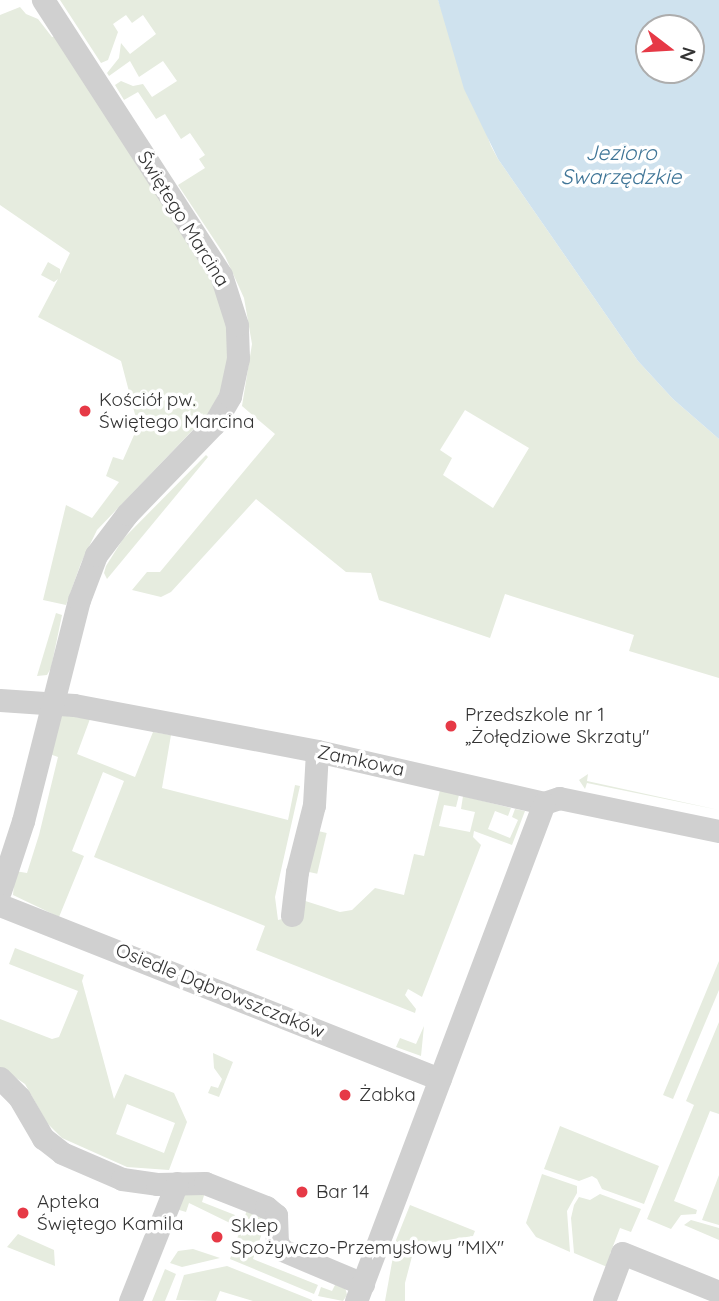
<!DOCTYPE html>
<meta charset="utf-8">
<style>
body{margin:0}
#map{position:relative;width:719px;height:1301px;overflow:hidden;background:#fff;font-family:Quicksand,sans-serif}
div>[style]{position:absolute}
.green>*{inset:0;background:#e6ecdf;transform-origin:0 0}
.water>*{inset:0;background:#cfe2ee}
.minor>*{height:23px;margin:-11.5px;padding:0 11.5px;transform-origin:11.5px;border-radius:11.5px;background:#d0d0d0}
.dots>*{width:19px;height:19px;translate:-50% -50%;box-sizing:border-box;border:4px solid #fff;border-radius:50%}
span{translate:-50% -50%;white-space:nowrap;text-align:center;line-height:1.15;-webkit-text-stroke:7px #fff;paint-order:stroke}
.street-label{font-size:19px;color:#333}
.poi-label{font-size:19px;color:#333}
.left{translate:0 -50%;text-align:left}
.water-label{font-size:21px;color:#3f7597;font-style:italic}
.north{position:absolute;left:635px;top:14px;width:70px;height:70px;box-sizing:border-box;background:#fff;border:2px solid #adadad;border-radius:50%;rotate:107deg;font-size:19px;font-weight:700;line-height:28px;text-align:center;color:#333}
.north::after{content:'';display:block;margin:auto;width:24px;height:32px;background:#e63946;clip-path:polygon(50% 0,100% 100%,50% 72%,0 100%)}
</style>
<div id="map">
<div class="green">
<i style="clip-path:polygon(evenodd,60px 0,438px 0,491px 146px,498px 159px,638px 361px,673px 399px,719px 439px,719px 678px,629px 651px,634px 635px,505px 594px,490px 638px,379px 600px,371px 573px,346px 572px,256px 499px,171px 592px,161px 597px,132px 590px,147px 572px,160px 572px,275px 434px,242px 406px,252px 344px,244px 298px,225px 256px,178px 185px,205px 168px,199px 159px,205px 155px,190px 133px,181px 139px,165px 114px,156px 119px,138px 92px,124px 100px,115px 85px,121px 81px,133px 86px,143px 84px,152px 97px,177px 81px,163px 61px,139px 77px,130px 61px,109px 76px,107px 73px,119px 58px,121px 43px,130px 54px,156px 34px,143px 15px,132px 23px,126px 15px,113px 24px,118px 32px,108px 60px,101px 63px,60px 0,465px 410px,529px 448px,493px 508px,443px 475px,452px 458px,440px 450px,465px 410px)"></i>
<i style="clip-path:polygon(20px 7px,26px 14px,38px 19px,52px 37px,60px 35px,219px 280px,234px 365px,209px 413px,97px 530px,81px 563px,66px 605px,43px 600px,66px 505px,92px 518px,119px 482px,106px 476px,113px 457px,123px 460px,138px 426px,121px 361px,38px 317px,58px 279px,54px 282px,41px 275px,48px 262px,60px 269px,60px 274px,70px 253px,0 205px,0 15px)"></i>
<i style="clip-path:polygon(206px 455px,208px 457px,107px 579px,104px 573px,106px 566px,123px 539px)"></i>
<i style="clip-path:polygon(56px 613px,62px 615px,51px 668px,47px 675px,37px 676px)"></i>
<i style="clip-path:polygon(61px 715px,90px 719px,77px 754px,135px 777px,153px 732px,171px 735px,162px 788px,288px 820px,295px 785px,300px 786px,275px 897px,278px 920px,299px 915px,299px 899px,340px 912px,352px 910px,375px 888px,404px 895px,414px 854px,424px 856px,440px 790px,459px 795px,456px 807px,444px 805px,439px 826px,470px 832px,475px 812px,461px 809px,463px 796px,511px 808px,508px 816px,495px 811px,488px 829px,510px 838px,518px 820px,512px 817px,515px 809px,525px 811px,512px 845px,474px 831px,473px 837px,481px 845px,422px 997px,408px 989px,405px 995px,416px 1009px,415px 1013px,256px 950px,265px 926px,94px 857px,124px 781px,103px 772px,72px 851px,84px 856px,59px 917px,13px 895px,15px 871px,27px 873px,39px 835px,58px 757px,47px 753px)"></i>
<i style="clip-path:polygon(588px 774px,587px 781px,719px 810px,587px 783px,585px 789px,579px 780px)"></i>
<i style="left:314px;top:830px;width:13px;height:42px;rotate:13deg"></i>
<i style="clip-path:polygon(evenodd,15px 948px,84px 975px,82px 981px,114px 1099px,125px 1074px,174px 1093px,187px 1122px,169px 1170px,127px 1167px,62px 1138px,47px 1123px,25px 1084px,0 1067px,0 1019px,52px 1039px,59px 1037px,78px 991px,9px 964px,15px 948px,127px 1104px,175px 1123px,164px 1153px,116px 1134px,127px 1104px)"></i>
<i style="clip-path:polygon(719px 961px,719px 990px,673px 1099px,663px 1095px)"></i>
<i style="clip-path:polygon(719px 1022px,719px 1114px,710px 1111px,674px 1201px,697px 1210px,696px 1214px,681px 1215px,671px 1229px,647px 1219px,694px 1105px,686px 1101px)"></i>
<i style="clip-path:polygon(424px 1026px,421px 1056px,396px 1047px,400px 1038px,416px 1044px)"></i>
<i style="clip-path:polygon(213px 1053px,233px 1062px,219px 1097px,208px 1093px,211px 1086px,218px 1088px,222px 1079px,214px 1068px)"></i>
<i style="clip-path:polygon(560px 1126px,659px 1166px,644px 1204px,602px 1189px,597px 1179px,592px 1176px,579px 1181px,544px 1169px)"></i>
<i style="clip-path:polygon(542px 1174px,577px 1186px,577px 1193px,567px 1211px,570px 1252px,536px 1237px,526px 1223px)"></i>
<i style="clip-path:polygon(719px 1175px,719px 1225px,702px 1220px)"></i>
<i style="clip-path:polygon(189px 1189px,206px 1189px,202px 1202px,235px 1215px,232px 1224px,189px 1203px,186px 1212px,176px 1209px,179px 1198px)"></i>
<i style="clip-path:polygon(600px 1194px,641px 1209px,631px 1232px,620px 1228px,610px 1254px,612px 1269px,574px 1253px,571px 1218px,574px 1205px,579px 1197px,590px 1200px)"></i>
<i style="clip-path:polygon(410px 1205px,475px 1231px,473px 1236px,415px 1245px,405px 1283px,405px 1301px,385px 1301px,396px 1240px)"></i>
<i style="clip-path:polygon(248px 1207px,268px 1216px,253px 1259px,318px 1285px,314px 1294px,230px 1259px)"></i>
<i style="clip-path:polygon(691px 1220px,719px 1228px,719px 1240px,684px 1225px)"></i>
<i style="clip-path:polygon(18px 1234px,54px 1250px,55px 1266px,7px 1247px)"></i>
<i style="clip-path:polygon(193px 1249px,220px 1258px,182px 1267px,170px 1263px,178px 1251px)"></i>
<i style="clip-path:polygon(227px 1266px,312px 1300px,312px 1301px,253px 1301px,220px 1291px,216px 1301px,176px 1300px,184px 1275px)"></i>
<i style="clip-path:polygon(165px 1269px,176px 1274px,165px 1301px,152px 1301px)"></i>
<i style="clip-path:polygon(336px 1283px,345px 1287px,347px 1295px,343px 1301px,318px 1296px,321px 1287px,332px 1291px)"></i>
</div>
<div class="water">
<i style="clip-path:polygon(evenodd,438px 0,719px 0,719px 439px,673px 399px,638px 361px,498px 159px,464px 89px,438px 0,649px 28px,691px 28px,691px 70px,649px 70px,649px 28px)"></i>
</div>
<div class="minor">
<i style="left:0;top:700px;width:74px;rotate:3.9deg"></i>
<i style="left:74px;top:705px;width:247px;rotate:10.7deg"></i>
<i style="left:317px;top:751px;width:233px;rotate:12.9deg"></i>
<i style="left:544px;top:803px;width:16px;rotate:-18deg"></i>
<i style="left:559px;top:798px;width:163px;rotate:11.7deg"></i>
<i style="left:0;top:891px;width:74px;rotate:-71.8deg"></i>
<i style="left:23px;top:821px;width:228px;rotate:-75.8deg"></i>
<i style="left:79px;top:600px;width:48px;rotate:-69.3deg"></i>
<i style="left:96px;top:555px;width:51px;rotate:-52.9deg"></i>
<i style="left:127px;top:514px;width:125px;rotate:-46deg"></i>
<i style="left:214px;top:424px;width:32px;rotate:-60deg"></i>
<i style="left:230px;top:396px;width:39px;rotate:-78deg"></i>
<i style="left:238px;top:358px;width:33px;rotate:-92deg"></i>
<i style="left:237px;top:325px;width:52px;rotate:-107.7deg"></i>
<i style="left:221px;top:275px;width:328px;rotate:-122.9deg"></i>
<i style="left:0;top:905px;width:473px;rotate:21.6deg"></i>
<i style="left:292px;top:915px;width:43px;rotate:-83.4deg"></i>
<i style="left:297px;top:872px;width:69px;rotate:-75.8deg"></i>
<i style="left:314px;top:805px;width:54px;rotate:-86.8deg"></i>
<i style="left:0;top:1078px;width:27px;rotate:45deg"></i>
<i style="left:19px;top:1097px;width:48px;rotate:59.7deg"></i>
<i style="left:43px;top:1138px;width:24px;rotate:38deg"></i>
<i style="left:62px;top:1153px;width:65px;rotate:23.4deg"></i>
<i style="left:122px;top:1179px;width:35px;rotate:8deg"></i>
<i style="left:157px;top:1184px;width:48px;rotate:-1.2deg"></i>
<i style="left:205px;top:1183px;width:66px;rotate:21.5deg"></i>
<i style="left:266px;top:1207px;width:13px;rotate:39deg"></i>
<i style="left:276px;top:1215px;width:27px;rotate:88deg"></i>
<i style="left:277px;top:1242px;width:9px;rotate:58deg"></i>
<i style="left:282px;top:1250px;width:88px;rotate:22.8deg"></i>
<i style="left:130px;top:1301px;width:127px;rotate:-68.3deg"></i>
<i style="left:356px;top:1301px;width:532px;rotate:-69.32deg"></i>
<i style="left:604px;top:1301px;width:51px;rotate:-69.4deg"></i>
<i style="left:622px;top:1253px;width:105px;rotate:21.9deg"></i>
</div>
<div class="dots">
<i style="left:85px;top:411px;background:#e63946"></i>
<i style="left:451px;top:726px;background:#e63946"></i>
<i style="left:345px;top:1095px;background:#e63946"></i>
<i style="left:302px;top:1192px;background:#e63946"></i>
<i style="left:23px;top:1213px;background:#e63946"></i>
<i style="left:217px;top:1237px;background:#e63946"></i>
</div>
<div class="street-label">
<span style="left:183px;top:219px;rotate:58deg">Świętego Marcina</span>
<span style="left:361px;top:761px;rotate:12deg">Zamkowa</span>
<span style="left:220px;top:991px;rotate:22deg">Osiedle Dąbrowszczaków</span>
</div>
<div class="poi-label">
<span class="left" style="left:99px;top:411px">Kościół pw.<br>Świętego Marcina</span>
<span class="left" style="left:465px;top:726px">Przedszkole nr 1<br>„Żołędziowe Skrzaty"</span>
<span class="left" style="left:359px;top:1095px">Żabka</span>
<span class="left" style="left:316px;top:1192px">Bar 14</span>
<span class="left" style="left:37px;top:1213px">Apteka<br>Świętego Kamila</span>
<span class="left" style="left:231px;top:1237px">Sklep<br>Spożywczo-Przemysłowy "MIX"</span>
</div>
<div class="water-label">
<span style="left:621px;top:164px">Jezioro<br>Swarzędzkie</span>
</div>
<div class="north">N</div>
</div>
